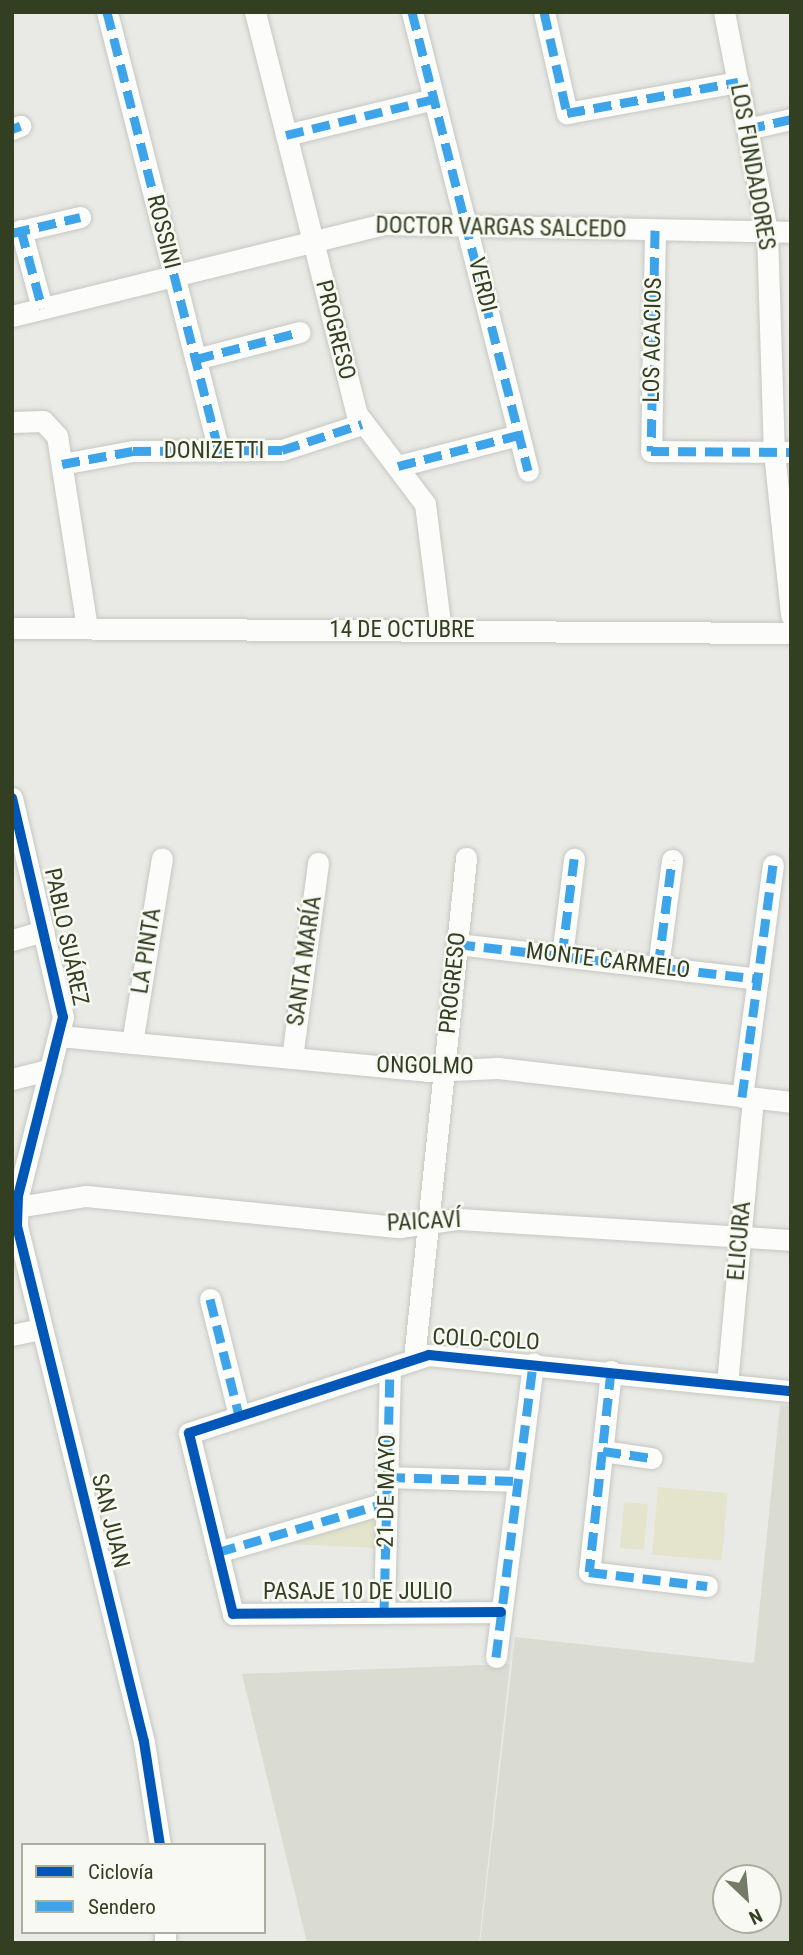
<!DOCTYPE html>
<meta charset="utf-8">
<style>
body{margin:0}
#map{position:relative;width:803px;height:1955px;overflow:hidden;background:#e9eae5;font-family:"Roboto Condensed",sans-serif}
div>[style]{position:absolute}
.built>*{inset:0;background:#dadcd2}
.green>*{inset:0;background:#e4e4cd;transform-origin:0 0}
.roads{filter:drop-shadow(0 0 2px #c5c7c2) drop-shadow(0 0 2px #c5c7c2)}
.minor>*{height:21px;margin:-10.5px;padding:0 10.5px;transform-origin:10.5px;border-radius:10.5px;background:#fcfcfb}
.quiet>*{height:9px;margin-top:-4.5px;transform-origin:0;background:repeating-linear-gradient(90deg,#3ea4ea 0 18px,transparent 0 27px)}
.cycleway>*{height:10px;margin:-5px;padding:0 5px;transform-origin:5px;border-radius:5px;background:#0057b8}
span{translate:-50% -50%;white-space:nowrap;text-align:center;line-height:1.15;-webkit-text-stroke:5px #f8f9f3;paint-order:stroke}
.street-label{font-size:23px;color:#323f21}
.frame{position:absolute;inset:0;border:14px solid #323f21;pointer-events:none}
.legend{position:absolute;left:21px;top:1843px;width:245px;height:91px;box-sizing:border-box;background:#f8f9f3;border:2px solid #a9af9f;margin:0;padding:9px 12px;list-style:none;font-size:21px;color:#323f21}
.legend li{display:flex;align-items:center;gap:14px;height:35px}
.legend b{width:35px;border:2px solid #a9af9f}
.north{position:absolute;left:712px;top:1864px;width:70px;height:70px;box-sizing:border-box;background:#f8f9f3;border:2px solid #a9af9f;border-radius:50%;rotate:154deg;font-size:19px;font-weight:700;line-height:28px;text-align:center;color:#323f21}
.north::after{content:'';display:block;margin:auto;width:24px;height:32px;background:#727b66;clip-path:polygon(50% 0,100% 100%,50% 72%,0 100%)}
</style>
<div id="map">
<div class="built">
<i style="clip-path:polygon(evenodd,780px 1405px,791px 1406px,791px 1943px,480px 1943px,515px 1637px,754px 1663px,780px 1405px,726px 1878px,768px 1878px,768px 1920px,726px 1920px,726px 1878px)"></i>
<i style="clip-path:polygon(510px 1664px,479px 1943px,307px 1943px,242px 1674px)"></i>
</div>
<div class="green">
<i style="left:658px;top:1487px;width:70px;height:68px;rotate:5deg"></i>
<i style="left:624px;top:1502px;width:24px;height:46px;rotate:5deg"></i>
<i style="clip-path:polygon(375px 1518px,375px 1548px,269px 1543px)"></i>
</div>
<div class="roads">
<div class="minor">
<i style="left:107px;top:12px;width:453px;rotate:75.7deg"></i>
<i style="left:255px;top:12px;width:415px;rotate:75.8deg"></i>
<i style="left:357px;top:414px;width:113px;rotate:52.9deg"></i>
<i style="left:425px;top:504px;width:127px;rotate:82.8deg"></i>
<i style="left:412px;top:12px;width:473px;rotate:75.8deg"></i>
<i style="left:544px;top:12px;width:104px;rotate:77.2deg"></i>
<i style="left:567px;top:113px;width:174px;rotate:-10.3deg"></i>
<i style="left:724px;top:12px;width:224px;rotate:78.9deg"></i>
<i style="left:767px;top:232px;width:220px;rotate:88.2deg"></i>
<i style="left:774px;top:452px;width:164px;rotate:84deg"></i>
<i style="left:12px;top:129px;width:9px;rotate:-21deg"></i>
<i style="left:747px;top:129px;width:45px;rotate:-12.8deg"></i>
<i style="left:286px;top:135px;width:152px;rotate:-13.7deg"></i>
<i style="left:21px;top:230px;width:81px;rotate:74.9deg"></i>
<i style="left:655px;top:230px;width:221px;rotate:91deg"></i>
<i style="left:651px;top:451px;width:140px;rotate:0.4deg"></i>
<i style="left:12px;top:233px;width:70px;rotate:-13.2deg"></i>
<i style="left:12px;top:316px;width:382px;rotate:-13.9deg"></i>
<i style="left:383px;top:224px;width:408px;rotate:1.1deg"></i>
<i style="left:196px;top:359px;width:107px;rotate:-14.6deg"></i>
<i style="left:12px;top:422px;width:31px;rotate:-2deg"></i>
<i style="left:43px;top:421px;width:21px;rotate:47deg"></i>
<i style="left:57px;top:436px;width:194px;rotate:81.1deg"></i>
<i style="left:62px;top:464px;width:72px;rotate:-10.4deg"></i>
<i style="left:133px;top:451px;width:149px;rotate:-0.4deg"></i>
<i style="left:282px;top:450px;width:84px;rotate:-18deg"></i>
<i style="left:398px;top:466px;width:125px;rotate:-14.4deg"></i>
<i style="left:12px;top:628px;width:779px;rotate:0.37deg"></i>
<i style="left:12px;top:798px;width:225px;rotate:76.9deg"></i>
<i style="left:63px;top:1017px;width:185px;rotate:104.1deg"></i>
<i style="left:18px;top:1196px;width:30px;rotate:92deg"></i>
<i style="left:17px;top:1226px;width:531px;rotate:76.17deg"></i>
<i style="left:144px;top:1742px;width:104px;rotate:81.2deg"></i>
<i style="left:12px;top:940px;width:33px;rotate:-16deg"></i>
<i style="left:457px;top:944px;width:303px;rotate:6.6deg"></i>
<i style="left:562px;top:956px;width:98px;rotate:-82.9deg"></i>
<i style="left:658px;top:967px;width:108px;rotate:-82.5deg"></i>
<i style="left:59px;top:1036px;width:370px;rotate:5.4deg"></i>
<i style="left:427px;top:1071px;width:71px;rotate:-2.4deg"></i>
<i style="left:498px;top:1068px;width:295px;rotate:6.6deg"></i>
<i style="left:132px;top:1043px;width:187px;rotate:-80.8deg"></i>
<i style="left:292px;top:1058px;width:197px;rotate:-82.4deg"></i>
<i style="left:12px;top:1079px;width:40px;rotate:-14.4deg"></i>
<i style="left:742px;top:1097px;width:234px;rotate:-82.4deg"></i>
<i style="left:17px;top:1207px;width:70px;rotate:-9.1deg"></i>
<i style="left:86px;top:1196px;width:315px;rotate:5.7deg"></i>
<i style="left:399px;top:1227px;width:60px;rotate:-7.7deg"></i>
<i style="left:458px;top:1219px;width:334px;rotate:3.6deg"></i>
<i style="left:210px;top:1299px;width:120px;rotate:76deg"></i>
<i style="left:12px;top:1335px;width:29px;rotate:-12deg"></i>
<i style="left:414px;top:1359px;width:504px;rotate:-84.07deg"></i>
<i style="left:611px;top:1371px;width:202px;rotate:96.2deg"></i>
<i style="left:589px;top:1572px;width:119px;rotate:6.8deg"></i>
<i style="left:727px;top:1384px;width:286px;rotate:-84.8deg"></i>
<i style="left:603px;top:1451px;width:49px;rotate:8.3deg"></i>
<i style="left:387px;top:1477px;width:131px;rotate:1.7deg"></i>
<i style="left:218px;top:1552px;width:175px;rotate:-16.3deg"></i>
<i style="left:501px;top:1612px;width:268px;rotate:179.6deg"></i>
<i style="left:233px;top:1614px;width:186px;rotate:-103.7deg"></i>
<i style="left:189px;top:1433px;width:252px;rotate:-18deg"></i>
<i style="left:429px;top:1355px;width:364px;rotate:5.7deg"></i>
<i style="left:384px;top:1613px;width:245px;rotate:-88.6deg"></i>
<i style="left:496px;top:1657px;width:296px;rotate:-82.8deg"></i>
<i style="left:165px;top:1932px;width:11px;rotate:90deg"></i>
</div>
</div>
<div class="quiet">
<i style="left:107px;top:12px;width:453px;rotate:75.7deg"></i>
<i style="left:412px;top:12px;width:473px;rotate:75.8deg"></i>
<i style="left:544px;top:12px;width:104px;rotate:77.2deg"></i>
<i style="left:567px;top:113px;width:174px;rotate:-10.3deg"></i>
<i style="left:12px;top:129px;width:9px;rotate:-21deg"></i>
<i style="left:747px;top:129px;width:45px;rotate:-12.8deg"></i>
<i style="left:286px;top:135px;width:152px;rotate:-13.7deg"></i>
<i style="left:21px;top:230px;width:81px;rotate:74.9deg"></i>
<i style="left:655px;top:230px;width:221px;rotate:91deg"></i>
<i style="left:651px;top:451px;width:140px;rotate:0.4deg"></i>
<i style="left:12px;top:233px;width:70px;rotate:-13.2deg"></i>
<i style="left:196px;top:359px;width:107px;rotate:-14.6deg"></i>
<i style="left:62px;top:464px;width:72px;rotate:-10.4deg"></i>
<i style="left:133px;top:451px;width:149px;rotate:-0.4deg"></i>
<i style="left:282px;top:450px;width:84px;rotate:-18deg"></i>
<i style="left:398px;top:466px;width:125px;rotate:-14.4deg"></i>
<i style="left:457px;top:944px;width:303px;rotate:6.6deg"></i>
<i style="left:562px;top:956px;width:98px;rotate:-82.9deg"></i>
<i style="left:658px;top:967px;width:108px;rotate:-82.5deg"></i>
<i style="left:742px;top:1097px;width:234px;rotate:-82.4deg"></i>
<i style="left:210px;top:1299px;width:120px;rotate:76deg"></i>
<i style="left:611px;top:1371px;width:202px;rotate:96.2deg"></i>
<i style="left:589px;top:1572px;width:119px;rotate:6.8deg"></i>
<i style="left:603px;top:1451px;width:49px;rotate:8.3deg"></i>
<i style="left:387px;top:1477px;width:131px;rotate:1.7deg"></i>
<i style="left:218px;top:1552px;width:175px;rotate:-16.3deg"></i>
<i style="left:384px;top:1613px;width:245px;rotate:-88.6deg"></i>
<i style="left:496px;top:1657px;width:296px;rotate:-82.8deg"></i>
</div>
<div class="cycleway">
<i style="left:12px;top:798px;width:225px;rotate:76.9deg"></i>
<i style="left:63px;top:1017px;width:185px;rotate:104.1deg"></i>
<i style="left:18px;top:1196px;width:30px;rotate:92deg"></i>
<i style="left:17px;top:1226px;width:531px;rotate:76.17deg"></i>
<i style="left:144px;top:1742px;width:104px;rotate:81.2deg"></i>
<i style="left:501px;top:1612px;width:268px;rotate:179.6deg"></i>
<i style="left:233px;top:1614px;width:186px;rotate:-103.7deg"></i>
<i style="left:189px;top:1433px;width:252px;rotate:-18deg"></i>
<i style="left:429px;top:1355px;width:364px;rotate:5.7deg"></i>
</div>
<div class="street-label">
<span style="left:752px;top:167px;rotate:80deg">LOS FUNDADORES</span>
<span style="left:501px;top:228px;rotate:1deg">DOCTOR VARGAS SALCEDO</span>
<span style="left:163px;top:232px;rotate:76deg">ROSSINI</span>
<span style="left:482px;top:285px;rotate:76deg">VERDI</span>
<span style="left:335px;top:330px;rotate:76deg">PROGRESO</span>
<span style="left:653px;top:340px;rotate:-89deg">LOS ACACIOS</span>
<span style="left:214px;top:451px">DONIZETTI</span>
<span style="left:402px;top:630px">14 DE OCTUBRE</span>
<span style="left:66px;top:937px;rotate:78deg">PABLO SUÁREZ</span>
<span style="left:147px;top:951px;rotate:-81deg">LA PINTA</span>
<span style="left:305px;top:961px;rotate:-82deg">SANTA MARÍA</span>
<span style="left:608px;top:961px;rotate:7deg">MONTE CARMELO</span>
<span style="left:453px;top:983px;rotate:-84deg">PROGRESO</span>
<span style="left:425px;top:1066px;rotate:1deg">ONGOLMO</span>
<span style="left:424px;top:1222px;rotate:-3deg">PAICAVÍ</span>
<span style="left:740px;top:1241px;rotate:-85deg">ELICURA</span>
<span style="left:486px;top:1340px;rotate:3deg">COLO-COLO</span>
<span style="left:387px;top:1491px;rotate:-89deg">21 DE MAYO</span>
<span style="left:110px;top:1521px;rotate:76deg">SAN JUAN</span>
<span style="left:358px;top:1592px">PASAJE 10 DE JULIO</span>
</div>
<div class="frame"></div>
<ul class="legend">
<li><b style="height:9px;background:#0057b8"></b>Ciclovía</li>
<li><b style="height:9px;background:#3ea4ea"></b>Sendero</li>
</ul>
<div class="north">N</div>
</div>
